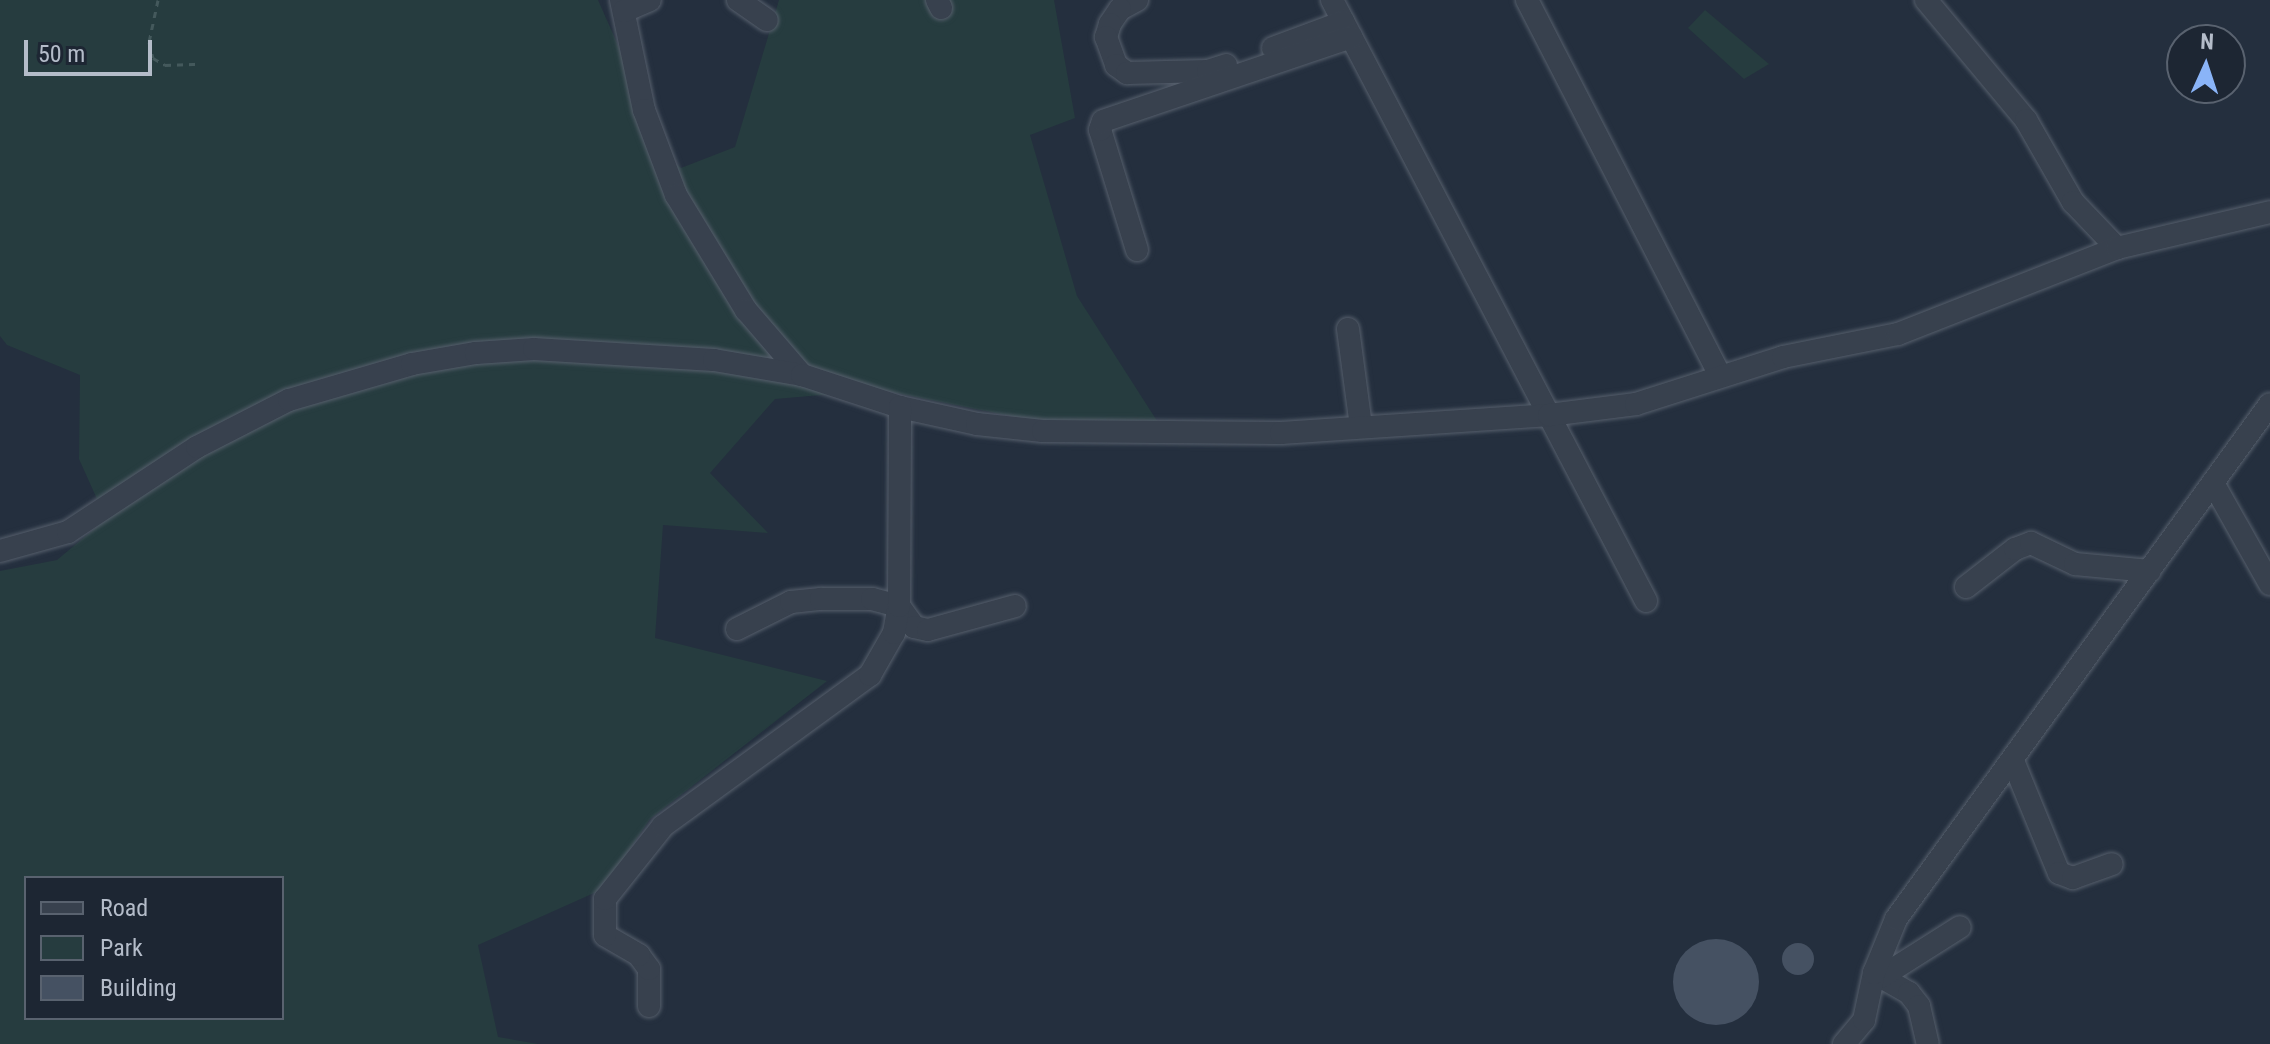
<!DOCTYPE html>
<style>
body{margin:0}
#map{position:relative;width:2270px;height:1044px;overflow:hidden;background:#242f3e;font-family:"Roboto Condensed",sans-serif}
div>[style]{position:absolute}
.green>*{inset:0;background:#263c3f}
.building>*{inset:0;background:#455162}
.round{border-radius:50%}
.path>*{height:3px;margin-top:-1.5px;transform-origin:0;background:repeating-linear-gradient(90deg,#44595c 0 6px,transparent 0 12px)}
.roads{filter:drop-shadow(0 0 2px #565f6c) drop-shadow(0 0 2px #565f6c)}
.minor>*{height:22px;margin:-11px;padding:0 11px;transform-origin:11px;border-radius:11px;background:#38414e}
span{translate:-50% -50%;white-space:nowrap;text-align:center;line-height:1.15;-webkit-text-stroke:7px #1d2633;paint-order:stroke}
.legend{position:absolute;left:24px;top:876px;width:260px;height:144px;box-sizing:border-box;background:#1d2633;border:2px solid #59626f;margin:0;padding:10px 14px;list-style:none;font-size:24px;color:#b4bcc9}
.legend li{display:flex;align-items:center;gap:16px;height:40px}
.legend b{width:40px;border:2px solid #59626f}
.north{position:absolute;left:2166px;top:24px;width:80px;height:80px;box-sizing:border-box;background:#1d2633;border:2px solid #59626f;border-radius:50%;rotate:3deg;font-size:22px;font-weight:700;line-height:32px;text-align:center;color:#b4bcc9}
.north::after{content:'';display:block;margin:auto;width:28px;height:36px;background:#8ab4f8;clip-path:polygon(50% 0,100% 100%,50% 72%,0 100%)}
.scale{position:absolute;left:24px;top:40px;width:128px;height:36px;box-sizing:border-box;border:4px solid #b4bcc9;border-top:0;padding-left:10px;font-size:24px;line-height:28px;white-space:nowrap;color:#b4bcc9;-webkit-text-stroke:6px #1d2633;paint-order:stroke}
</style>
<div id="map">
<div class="green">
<i style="clip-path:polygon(evenodd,0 0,598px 0,622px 54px,643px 139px,681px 168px,735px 147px,779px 0,1054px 0,1075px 118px,1030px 135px,1077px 296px,1159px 424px,1035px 421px,881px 390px,775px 399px,710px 473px,768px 533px,663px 525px,655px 638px,827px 681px,650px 819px,603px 889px,478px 945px,498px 1037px,538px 1044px,0 1044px,0 571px,57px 560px,106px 519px,79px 459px,80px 375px,7px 345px,0 336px,0 0,26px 878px,282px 878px,282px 1018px,26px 1018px,26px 878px)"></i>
<i style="clip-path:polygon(1705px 10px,1769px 64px,1744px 79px,1688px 28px)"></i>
</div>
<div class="building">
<i class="round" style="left:1673px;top:939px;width:86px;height:86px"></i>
<i class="round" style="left:1782px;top:943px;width:32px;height:32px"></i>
</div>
<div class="path">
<i style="left:158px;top:0;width:43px;rotate:102.1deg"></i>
<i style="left:149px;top:42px;width:16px;rotate:76deg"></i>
<i style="left:153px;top:58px;width:14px;rotate:30deg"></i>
<i style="left:165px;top:65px;width:35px;rotate:-2deg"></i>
</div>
<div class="roads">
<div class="minor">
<i style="left:621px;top:0;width:112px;rotate:78.2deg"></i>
<i style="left:644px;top:110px;width:91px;rotate:69.4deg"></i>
<i style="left:676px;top:195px;width:135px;rotate:58.7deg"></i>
<i style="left:746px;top:310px;width:86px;rotate:49.3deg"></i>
<i style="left:738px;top:0;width:35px;rotate:35deg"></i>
<i style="left:937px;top:0;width:9px;rotate:63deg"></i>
<i style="left:1137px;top:0;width:19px;rotate:152deg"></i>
<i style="left:1120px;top:9px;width:18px;rotate:124deg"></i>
<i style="left:1110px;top:24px;width:14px;rotate:107deg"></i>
<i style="left:1106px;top:37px;width:30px;rotate:70deg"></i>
<i style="left:1116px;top:65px;width:14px;rotate:36deg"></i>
<i style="left:1127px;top:73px;width:81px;rotate:-1.4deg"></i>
<i style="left:1208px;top:71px;width:19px;rotate:-18deg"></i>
<i style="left:1332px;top:0;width:678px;rotate:62.41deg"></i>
<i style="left:1527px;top:0;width:422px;rotate:62.8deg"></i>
<i style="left:1926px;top:0;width:156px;rotate:50.2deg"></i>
<i style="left:2026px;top:120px;width:95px;rotate:60.2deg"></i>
<i style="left:2073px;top:202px;width:64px;rotate:46.3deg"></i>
<i style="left:624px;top:11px;width:28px;rotate:-23deg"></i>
<i style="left:1273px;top:48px;width:75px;rotate:-20.4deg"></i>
<i style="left:1137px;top:250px;width:126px;rotate:-107.1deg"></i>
<i style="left:1100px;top:130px;width:9px;rotate:-72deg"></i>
<i style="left:1103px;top:121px;width:262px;rotate:-18.7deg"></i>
<i style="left:1348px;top:329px;width:98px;rotate:82.4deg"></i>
<i style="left:2213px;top:483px;width:116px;rotate:60.6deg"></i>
<i style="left:0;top:551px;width:71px;rotate:-15.6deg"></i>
<i style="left:68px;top:532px;width:154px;rotate:-33.4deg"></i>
<i style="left:197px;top:447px;width:103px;rotate:-27.1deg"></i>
<i style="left:289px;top:400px;width:128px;rotate:-16.3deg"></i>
<i style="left:412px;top:364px;width:65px;rotate:-9.8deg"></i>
<i style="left:476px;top:353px;width:58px;rotate:-3.9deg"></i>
<i style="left:534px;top:349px;width:180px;rotate:3.5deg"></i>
<i style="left:714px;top:360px;width:89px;rotate:9.7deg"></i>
<i style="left:802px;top:375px;width:103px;rotate:18.1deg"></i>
<i style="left:900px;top:407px;width:79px;rotate:12.4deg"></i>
<i style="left:977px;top:424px;width:66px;rotate:6.1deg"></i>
<i style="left:1043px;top:431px;width:238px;rotate:0.5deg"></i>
<i style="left:1281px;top:433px;width:269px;rotate:-3.8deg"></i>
<i style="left:1549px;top:415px;width:88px;rotate:-7.2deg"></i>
<i style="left:1636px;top:404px;width:154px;rotate:-17.7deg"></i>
<i style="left:1783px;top:357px;width:117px;rotate:-11.3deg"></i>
<i style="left:1898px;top:334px;width:235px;rotate:-21.4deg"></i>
<i style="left:2117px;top:248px;width:157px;rotate:-13.2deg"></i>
<i style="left:1966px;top:587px;width:62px;rotate:-37.8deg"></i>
<i style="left:2015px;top:549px;width:17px;rotate:-21deg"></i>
<i style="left:2031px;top:543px;width:49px;rotate:25.5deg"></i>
<i style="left:2075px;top:564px;width:75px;rotate:5.3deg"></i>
<i style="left:737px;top:629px;width:60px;rotate:-26.6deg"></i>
<i style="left:791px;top:602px;width:30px;rotate:-6deg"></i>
<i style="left:821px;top:599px;width:51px"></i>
<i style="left:872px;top:599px;width:28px;rotate:15deg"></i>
<i style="left:899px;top:606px;width:26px;rotate:54deg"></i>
<i style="left:914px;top:627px;width:14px;rotate:12deg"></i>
<i style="left:928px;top:630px;width:90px;rotate:-15.4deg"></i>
<i style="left:2013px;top:761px;width:121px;rotate:67.7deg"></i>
<i style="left:2059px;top:873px;width:15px;rotate:20deg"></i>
<i style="left:2073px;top:878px;width:41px;rotate:-19.7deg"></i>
<i style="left:1874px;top:973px;width:40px;rotate:29.7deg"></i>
<i style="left:1909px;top:993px;width:16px;rotate:52deg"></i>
<i style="left:1919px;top:1006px;width:39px;rotate:77deg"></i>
<i style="left:1881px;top:977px;width:93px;rotate:-32.3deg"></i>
<i style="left:649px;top:1006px;width:37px;rotate:-90deg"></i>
<i style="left:649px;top:969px;width:17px;rotate:-126deg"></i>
<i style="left:639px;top:955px;width:39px;rotate:-150deg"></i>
<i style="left:605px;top:935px;width:36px;rotate:-90deg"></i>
<i style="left:605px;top:899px;width:93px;rotate:-51.5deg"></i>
<i style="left:663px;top:826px;width:256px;rotate:-36.1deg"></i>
<i style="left:870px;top:675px;width:48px;rotate:-60.3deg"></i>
<i style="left:894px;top:633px;width:27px;rotate:-80deg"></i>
<i style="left:899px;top:606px;width:199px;rotate:-89.7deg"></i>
<i style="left:1844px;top:1044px;width:31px;rotate:-50deg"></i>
<i style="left:1864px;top:1020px;width:48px;rotate:-78deg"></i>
<i style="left:1874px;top:973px;width:58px;rotate:-67.8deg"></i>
<i style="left:1896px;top:919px;width:636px;rotate:-54.01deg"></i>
</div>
</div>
<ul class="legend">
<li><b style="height:10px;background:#38414e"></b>Road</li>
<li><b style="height:22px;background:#263c3f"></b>Park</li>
<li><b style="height:22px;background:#455162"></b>Building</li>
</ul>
<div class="north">N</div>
<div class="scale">50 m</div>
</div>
